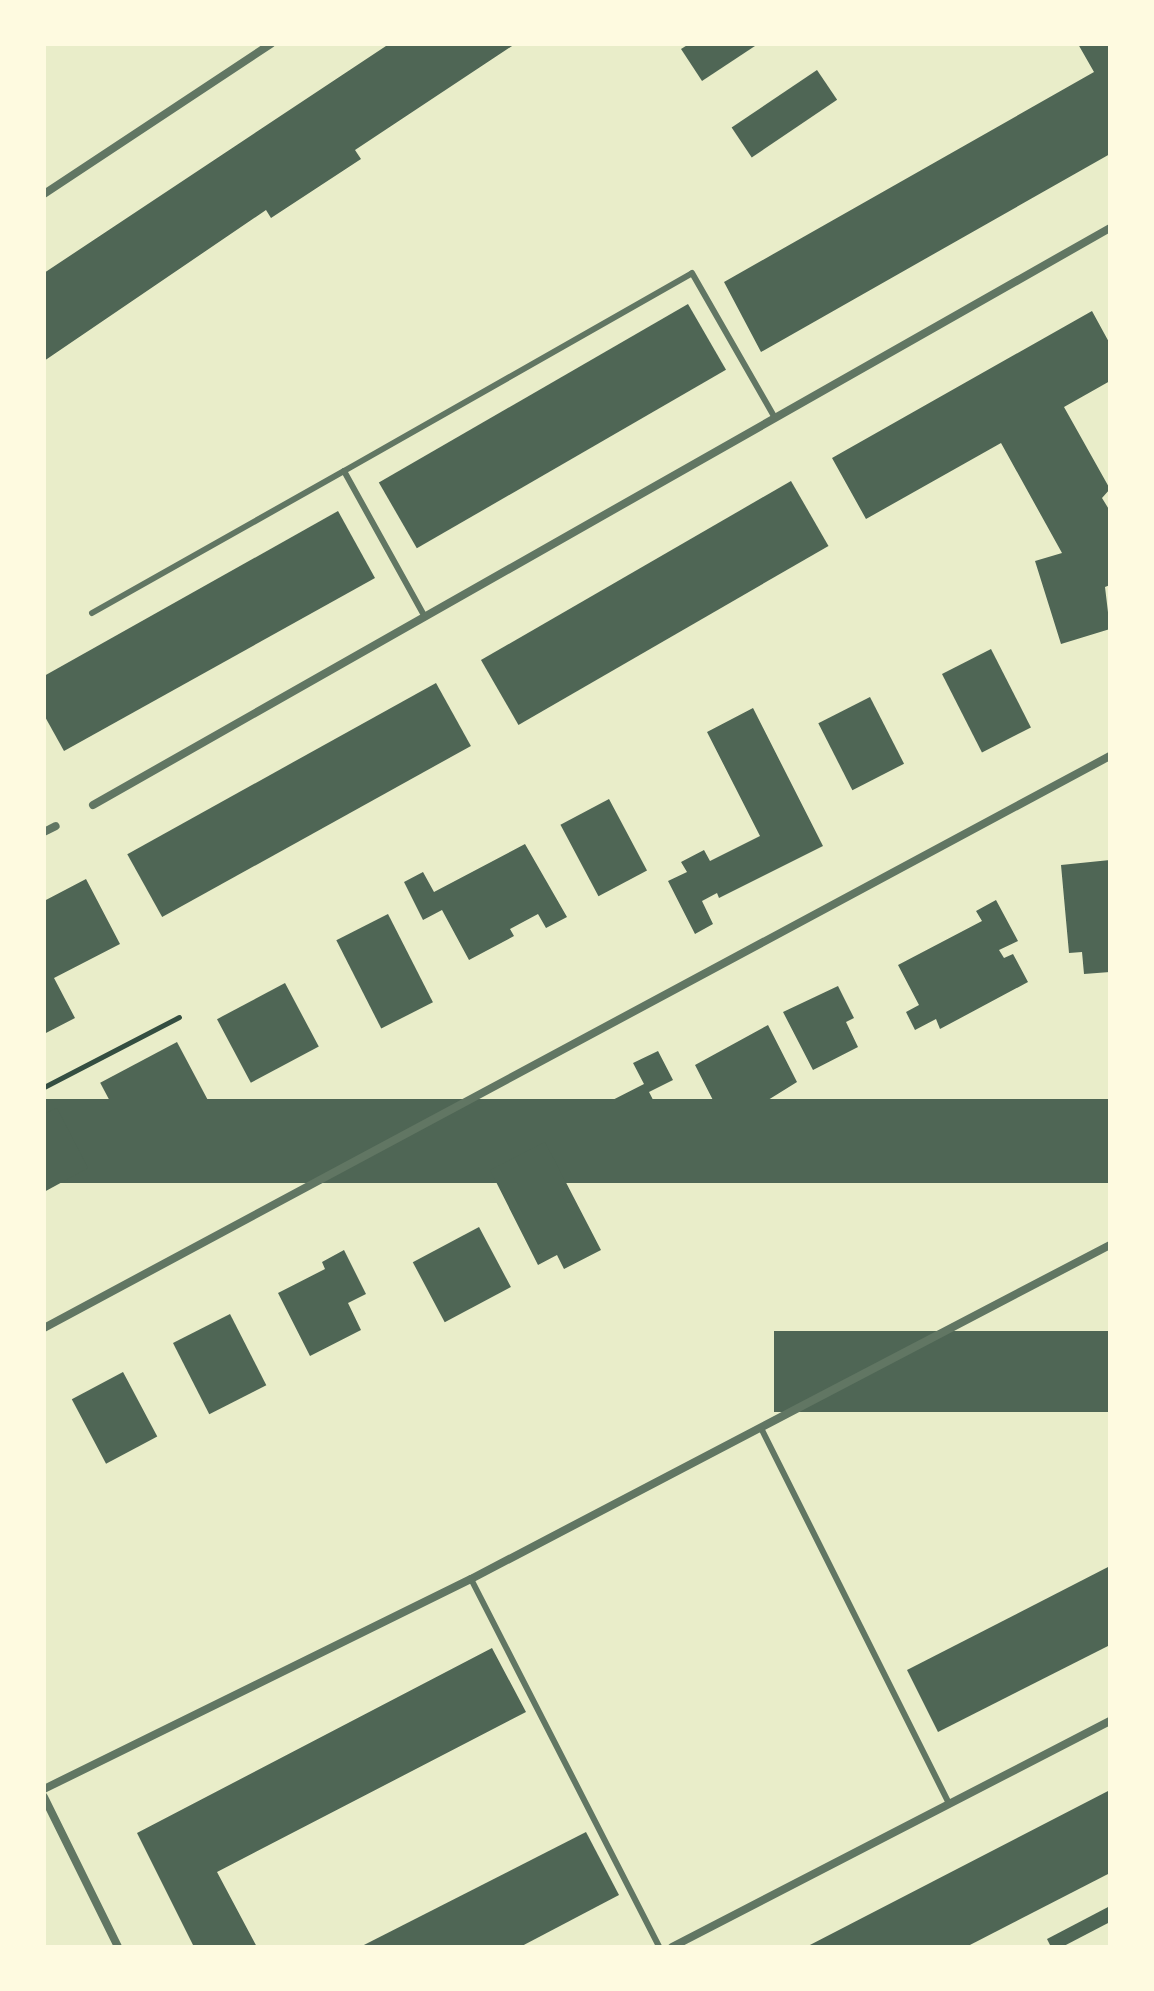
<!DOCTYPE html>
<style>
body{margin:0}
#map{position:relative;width:1154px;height:1991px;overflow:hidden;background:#e9edc9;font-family:Cabin,sans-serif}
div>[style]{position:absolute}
.building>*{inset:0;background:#4f6655;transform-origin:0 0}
.path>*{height:5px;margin:-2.5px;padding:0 2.5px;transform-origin:2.5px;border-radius:2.5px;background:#344e41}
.service>*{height:6px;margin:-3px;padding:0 3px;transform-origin:3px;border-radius:3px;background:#617663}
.minor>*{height:8px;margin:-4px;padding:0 4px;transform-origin:4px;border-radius:4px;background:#617663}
span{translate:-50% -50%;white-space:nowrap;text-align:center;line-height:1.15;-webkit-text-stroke:6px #fefae0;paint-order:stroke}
.frame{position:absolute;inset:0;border:46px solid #fefae0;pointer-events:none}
</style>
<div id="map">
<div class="building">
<i style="clip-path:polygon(389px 44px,515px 44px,355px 150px,361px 159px,271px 218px,266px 210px,44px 361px,44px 273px)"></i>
<i style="clip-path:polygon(689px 44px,758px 44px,702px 81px,681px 49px)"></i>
<i style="clip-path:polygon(1078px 44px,1110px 44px,1110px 154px,761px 352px,724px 282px,1094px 72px)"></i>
<i style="left:817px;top:70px;width:36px;height:103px;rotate:56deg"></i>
<i style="left:688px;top:304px;width:76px;height:357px;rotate:60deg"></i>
<i style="clip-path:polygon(1092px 311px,1110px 344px,1110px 381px,1064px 407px,1110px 489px,1102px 498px,1110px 511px,1110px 585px,1105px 587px,1110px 629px,1061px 644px,1035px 561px,1062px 553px,1001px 443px,866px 519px,832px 458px)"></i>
<i style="left:791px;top:481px;width:75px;height:358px;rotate:60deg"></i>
<i style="clip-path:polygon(338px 511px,375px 578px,64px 751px,44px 715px,44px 676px)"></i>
<i style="left:991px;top:649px;width:88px;height:55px;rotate:63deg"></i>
<i style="left:436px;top:683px;width:72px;height:353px;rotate:61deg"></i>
<i style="left:870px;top:697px;width:75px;height:58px;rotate:63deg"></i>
<i style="clip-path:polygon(753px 708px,823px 846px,719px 898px,717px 893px,702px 901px,713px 924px,695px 934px,668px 881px,687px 872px,681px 862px,704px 850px,710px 861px,760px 836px,707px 732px)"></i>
<i style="left:609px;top:799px;width:81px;height:55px;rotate:62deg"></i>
<i style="clip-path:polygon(525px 844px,567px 917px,546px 928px,538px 914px,510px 929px,514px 936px,469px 960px,442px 910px,423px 920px,404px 882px,423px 872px,434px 892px)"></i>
<i style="clip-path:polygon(1110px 860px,1110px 972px,1084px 974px,1082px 952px,1069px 953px,1061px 865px)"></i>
<i style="clip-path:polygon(86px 879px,120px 944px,54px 978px,75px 1018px,44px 1034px,44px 901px)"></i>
<i style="clip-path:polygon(996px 900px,1018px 941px,999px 950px,1004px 958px,1013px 954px,1028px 982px,940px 1029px,936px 1019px,915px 1030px,906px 1012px,919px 1005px,898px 965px,982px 921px,976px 911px)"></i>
<i style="left:388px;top:914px;width:99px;height:58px;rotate:63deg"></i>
<i style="left:285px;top:983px;width:72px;height:77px;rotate:62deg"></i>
<i style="clip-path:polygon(838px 986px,854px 1018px,846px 1022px,858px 1047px,813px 1070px,783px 1012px)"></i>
<i style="clip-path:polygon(768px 1025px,797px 1082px,755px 1108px,771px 1140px,741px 1155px,695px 1065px)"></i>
<i style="left:177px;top:1042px;width:69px;height:87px;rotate:62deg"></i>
<i style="clip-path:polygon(658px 1051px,673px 1080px,649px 1092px,688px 1168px,661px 1181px,652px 1163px,625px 1177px,591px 1111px,644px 1084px,633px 1063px)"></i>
<i style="left:1110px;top:1099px;width:84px;height:1199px;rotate:90deg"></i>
<i style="clip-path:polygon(57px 1108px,88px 1168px,44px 1192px,44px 1114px)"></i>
<i style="clip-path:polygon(545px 1142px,601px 1250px,564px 1269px,557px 1255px,538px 1265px,490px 1170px)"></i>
<i style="left:479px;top:1227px;width:68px;height:75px;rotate:62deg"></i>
<i style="clip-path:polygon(344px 1250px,366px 1294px,348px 1303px,361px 1330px,310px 1356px,278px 1293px,325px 1269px,322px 1262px)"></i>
<i style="left:230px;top:1314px;width:80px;height:64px;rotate:63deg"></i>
<i style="left:1110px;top:1331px;width:81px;height:336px;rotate:90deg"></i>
<i style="left:123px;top:1372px;width:73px;height:58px;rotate:62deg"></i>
<i style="clip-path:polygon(1110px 1566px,1110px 1645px,938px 1732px,907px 1670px)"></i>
<i style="clip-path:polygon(492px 1648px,526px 1712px,217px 1872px,257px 1947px,194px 1947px,137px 1833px)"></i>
<i style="clip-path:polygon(1110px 1790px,1110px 1873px,966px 1947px,806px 1947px)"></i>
<i style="clip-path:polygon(586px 1832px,619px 1895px,520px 1947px,360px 1947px)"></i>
<i style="clip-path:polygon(1110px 1906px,1110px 1922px,1062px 1947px,1051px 1947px,1047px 1939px)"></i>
</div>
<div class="path">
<i style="left:44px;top:1087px;width:152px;rotate:-27.4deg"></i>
</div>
<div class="service">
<i style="left:344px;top:471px;width:400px;rotate:-29.6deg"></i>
<i style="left:692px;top:273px;width:167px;rotate:60.2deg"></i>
<i style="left:92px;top:613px;width:289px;rotate:-29.4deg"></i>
<i style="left:344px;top:471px;width:167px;rotate:61deg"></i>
<i style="left:762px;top:1430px;width:415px;rotate:63.4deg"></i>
<i style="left:471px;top:1579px;width:413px;rotate:62.9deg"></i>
</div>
<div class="minor">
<i style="left:44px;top:194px;width:272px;rotate:-33.5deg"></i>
<i style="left:93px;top:805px;width:1169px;rotate:-29.57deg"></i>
<i style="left:44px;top:832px;width:13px;rotate:-27deg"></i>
<i style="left:44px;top:1328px;width:1210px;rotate:-28.22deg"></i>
<i style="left:44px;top:1789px;width:476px;rotate:-26.2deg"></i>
<i style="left:471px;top:1579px;width:721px;rotate:-27.6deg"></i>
<i style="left:44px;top:1797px;width:167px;rotate:63.7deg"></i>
<i style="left:672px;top:1947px;width:493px;rotate:-27.3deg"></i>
</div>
<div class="frame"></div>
</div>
